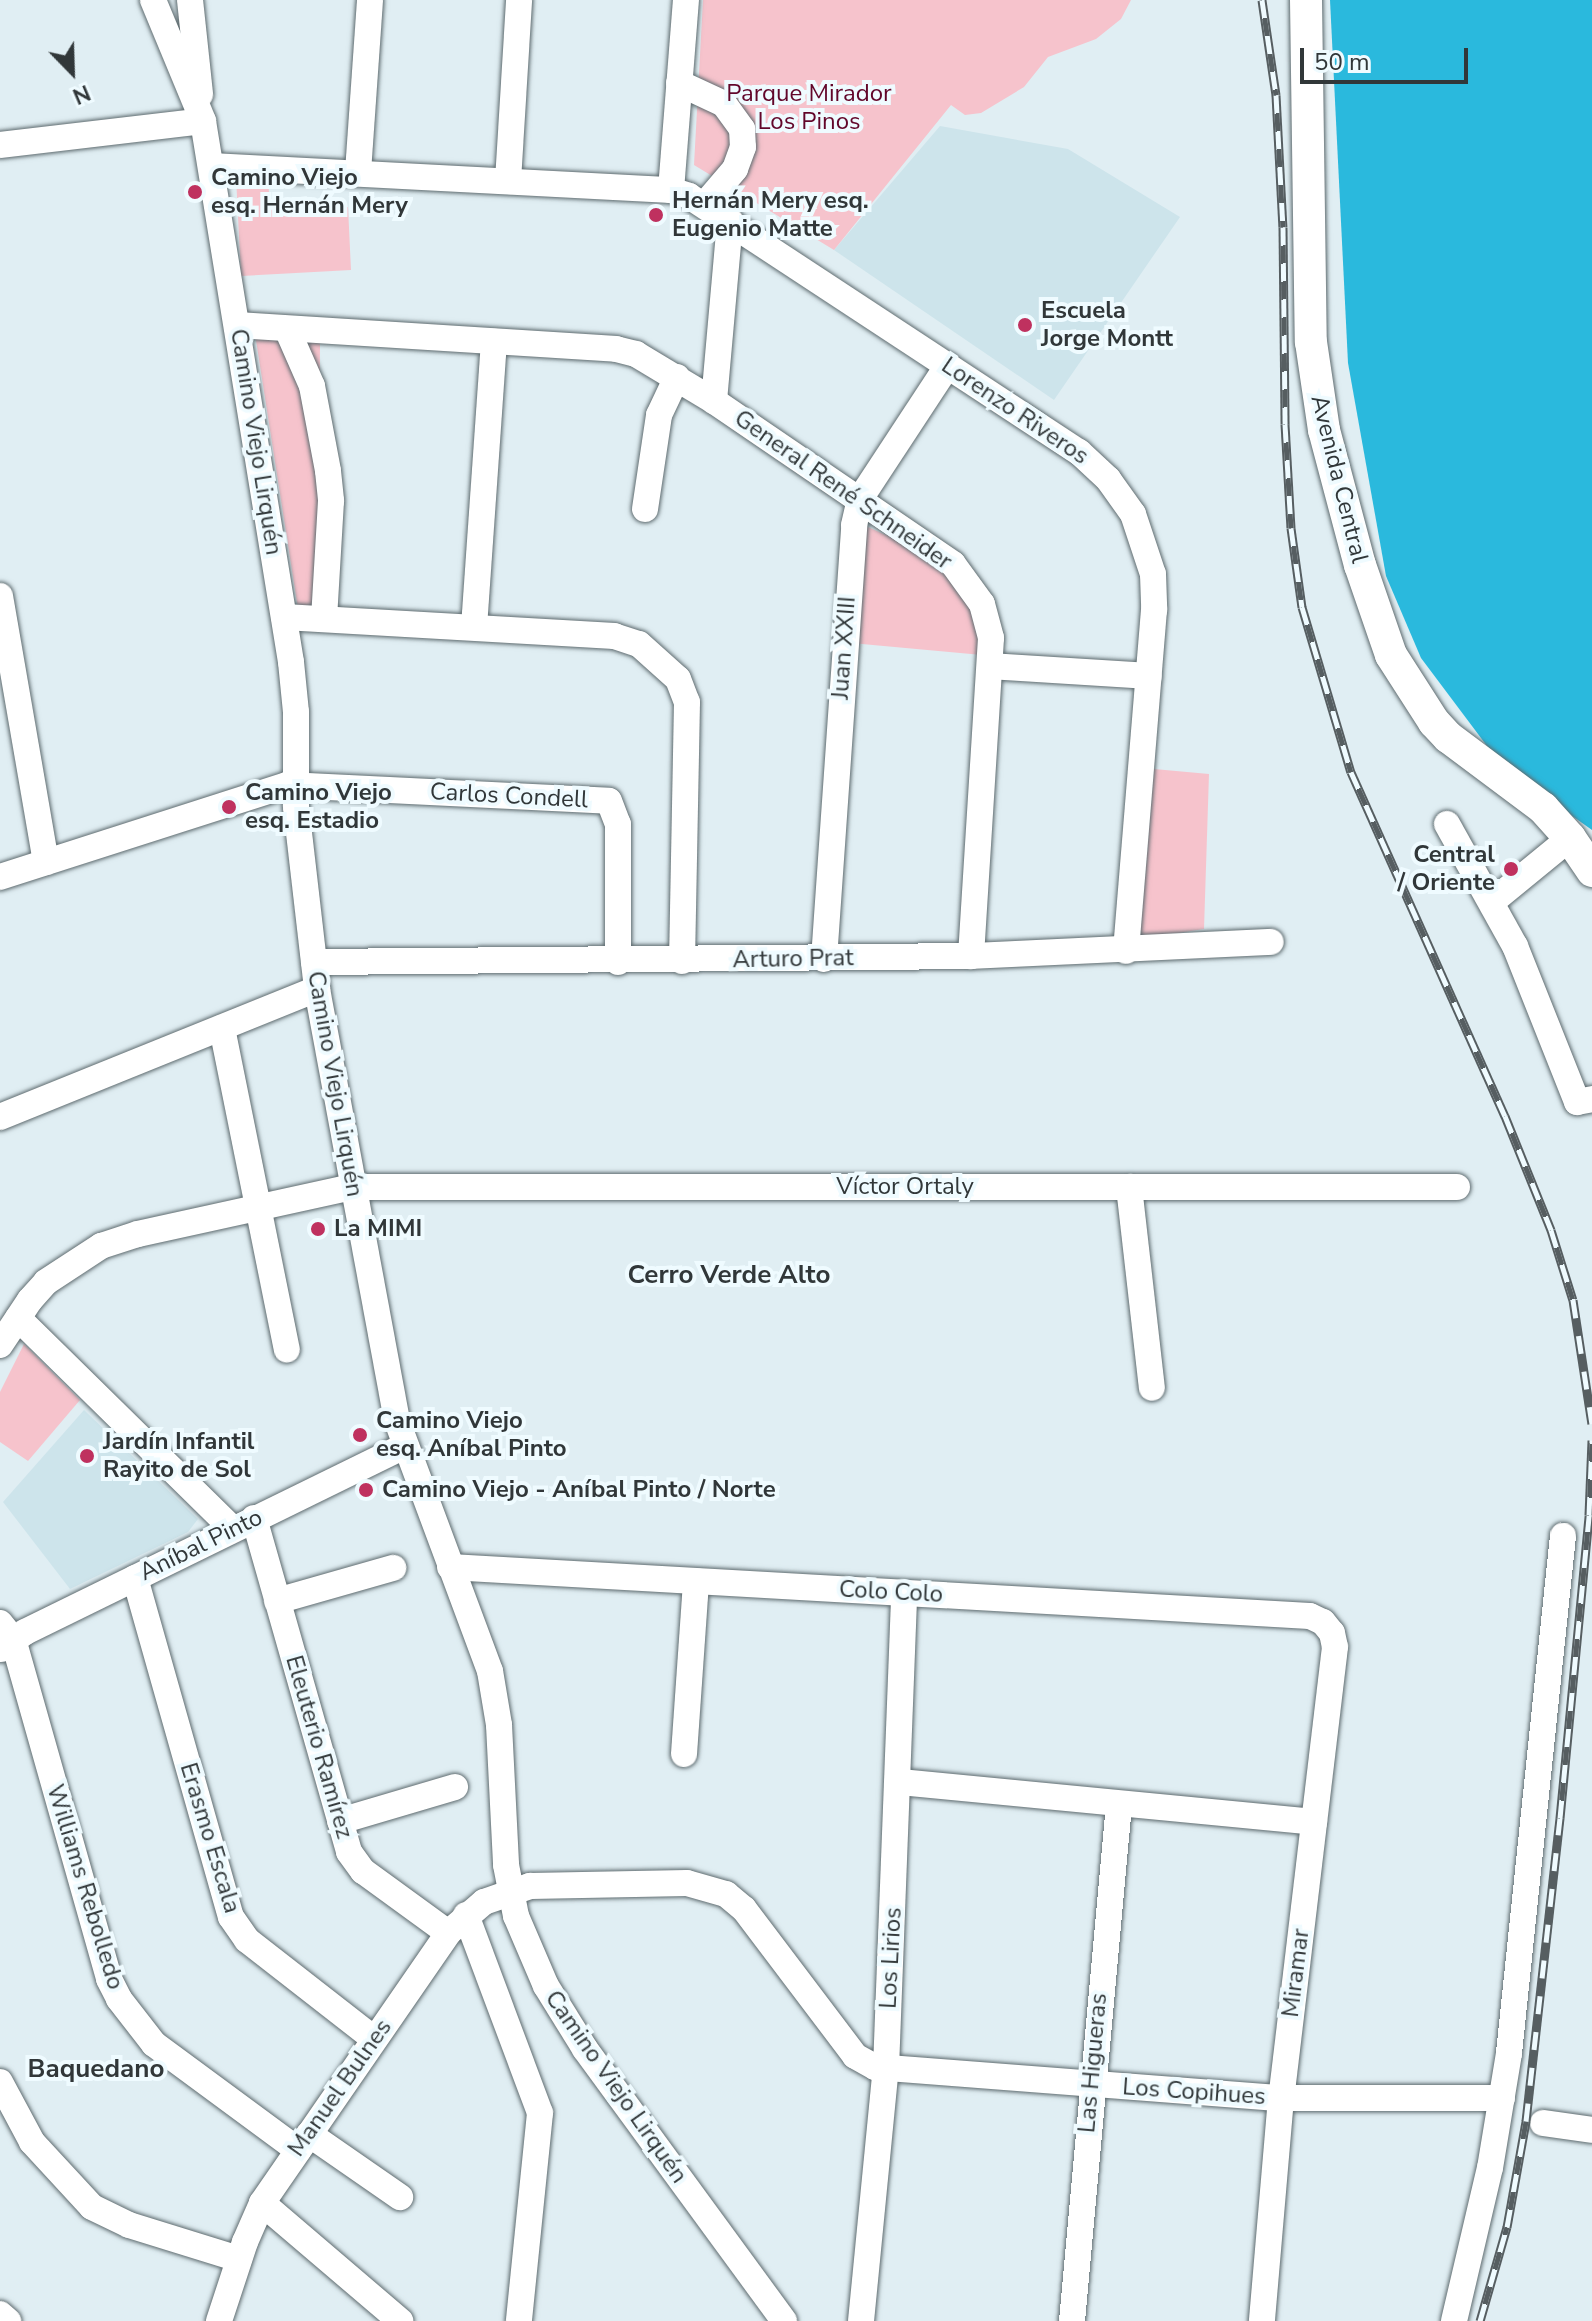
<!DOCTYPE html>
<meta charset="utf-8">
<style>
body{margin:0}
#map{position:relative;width:1592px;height:2321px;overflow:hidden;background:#e0eef3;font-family:"Nunito Sans",sans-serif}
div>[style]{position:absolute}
.built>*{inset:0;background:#cde4eb}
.green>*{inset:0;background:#f6c3cc}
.water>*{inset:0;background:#2ab9dd}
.roads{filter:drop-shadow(0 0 2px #5e6b6f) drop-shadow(0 0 2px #5e6b6f)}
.minor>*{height:26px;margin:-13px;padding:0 13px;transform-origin:13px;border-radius:13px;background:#fff}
.major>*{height:32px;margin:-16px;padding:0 16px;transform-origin:16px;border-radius:16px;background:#fff}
.rail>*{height:9px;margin-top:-4.5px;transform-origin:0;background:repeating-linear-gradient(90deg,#effbff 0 18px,#565e61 0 36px);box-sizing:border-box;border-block:2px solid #565e61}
.dots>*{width:22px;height:22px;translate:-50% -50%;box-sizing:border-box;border:4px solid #effbff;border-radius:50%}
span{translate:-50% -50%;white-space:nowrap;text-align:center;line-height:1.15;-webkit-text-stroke:8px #effbff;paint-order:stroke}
.park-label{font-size:24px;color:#62062a}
.poi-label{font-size:24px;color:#313739;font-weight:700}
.left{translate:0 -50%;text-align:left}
.right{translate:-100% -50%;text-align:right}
.street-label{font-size:24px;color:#313739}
.neighbourhood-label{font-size:26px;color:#313739;font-weight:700}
.north{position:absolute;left:32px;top:32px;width:80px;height:80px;-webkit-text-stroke:6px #effbff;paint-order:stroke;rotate:157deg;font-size:22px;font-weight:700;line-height:32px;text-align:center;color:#313739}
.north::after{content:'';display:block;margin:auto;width:28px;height:36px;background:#313739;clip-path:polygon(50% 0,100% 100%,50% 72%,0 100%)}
.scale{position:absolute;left:1300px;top:48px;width:168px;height:36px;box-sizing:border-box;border:4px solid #313739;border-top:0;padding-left:10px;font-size:24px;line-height:28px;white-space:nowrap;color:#313739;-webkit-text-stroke:6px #effbff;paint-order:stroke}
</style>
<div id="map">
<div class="built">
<i style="clip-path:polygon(940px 126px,1068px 149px,1180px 217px,1054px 400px,834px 250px)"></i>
<i style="clip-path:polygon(84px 1410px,198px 1519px,188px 1532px,70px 1589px,3px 1502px)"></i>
</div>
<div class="green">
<i style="clip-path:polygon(703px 0,1131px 0,1121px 19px,1096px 39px,1048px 57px,1024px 87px,981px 113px,965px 115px,951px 105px,834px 250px,694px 165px)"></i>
<i style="clip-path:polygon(268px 176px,270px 210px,348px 207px,351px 270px,241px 276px,236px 177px)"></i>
<i style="clip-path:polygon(255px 334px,320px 341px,319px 608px,298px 609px)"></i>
<i style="clip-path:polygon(861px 524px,936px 557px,973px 595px,982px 655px,851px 643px)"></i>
<i style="clip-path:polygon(1154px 769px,1209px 774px,1204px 929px,1140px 939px)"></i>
<i style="clip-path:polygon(24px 1344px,80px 1400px,28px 1461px,0 1442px,0 1392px)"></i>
</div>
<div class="water">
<i style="clip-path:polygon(1330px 0,1592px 0,1592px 830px,1502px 766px,1421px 658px,1386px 576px,1348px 363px)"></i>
</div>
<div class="roads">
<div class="minor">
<i style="left:153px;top:0;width:131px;rotate:67.5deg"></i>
<i style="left:203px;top:121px;width:548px;rotate:80.76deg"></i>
<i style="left:291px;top:662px;width:50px;rotate:84.3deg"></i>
<i style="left:296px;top:712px;width:95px;rotate:90deg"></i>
<i style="left:296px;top:807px;width:183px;rotate:83.4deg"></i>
<i style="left:317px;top:989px;width:439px;rotate:79.5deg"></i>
<i style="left:397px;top:1421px;width:267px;rotate:69.6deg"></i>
<i style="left:490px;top:1671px;width:55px;rotate:80.5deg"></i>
<i style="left:499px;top:1725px;width:140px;rotate:87.1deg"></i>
<i style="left:506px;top:1865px;width:52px;rotate:78.9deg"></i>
<i style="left:516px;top:1916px;width:76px;rotate:66.8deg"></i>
<i style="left:546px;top:1986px;width:74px;rotate:58.2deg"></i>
<i style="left:585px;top:2049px;width:337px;rotate:53.8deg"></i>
<i style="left:190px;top:0;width:95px;rotate:83.9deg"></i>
<i style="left:679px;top:83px;width:50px;rotate:25deg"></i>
<i style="left:724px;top:104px;width:31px;rotate:54deg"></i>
<i style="left:742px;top:129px;width:18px;rotate:87deg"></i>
<i style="left:743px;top:147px;width:23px;rotate:110deg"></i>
<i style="left:735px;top:169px;width:46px;rotate:130.6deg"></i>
<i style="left:0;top:145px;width:204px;rotate:-6.7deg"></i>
<i style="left:211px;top:166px;width:461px;rotate:3deg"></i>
<i style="left:671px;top:190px;width:19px;rotate:18deg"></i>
<i style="left:689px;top:196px;width:467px;rotate:33.3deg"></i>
<i style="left:1079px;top:452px;width:40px;rotate:43deg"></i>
<i style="left:1108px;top:479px;width:43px;rotate:54.5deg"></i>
<i style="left:1133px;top:514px;width:63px;rotate:71.6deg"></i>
<i style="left:1153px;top:574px;width:36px;rotate:88deg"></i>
<i style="left:1154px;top:610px;width:342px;rotate:94.7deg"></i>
<i style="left:358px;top:172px;width:172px;rotate:-86deg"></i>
<i style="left:508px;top:181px;width:181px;rotate:-86.5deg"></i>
<i style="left:671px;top:190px;width:191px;rotate:-85.5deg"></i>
<i style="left:237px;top:325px;width:380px;rotate:3.6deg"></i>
<i style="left:616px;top:349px;width:21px;rotate:14deg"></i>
<i style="left:636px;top:354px;width:91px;rotate:31.1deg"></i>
<i style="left:714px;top:401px;width:289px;rotate:34.3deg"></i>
<i style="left:953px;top:564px;width:49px;rotate:54.1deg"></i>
<i style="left:982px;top:604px;width:35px;rotate:75deg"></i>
<i style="left:991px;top:638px;width:319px;rotate:93.6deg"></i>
<i style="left:287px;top:329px;width:62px;rotate:66.3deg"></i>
<i style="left:312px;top:386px;width:86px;rotate:79.3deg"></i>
<i style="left:328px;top:471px;width:30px;rotate:84deg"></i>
<i style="left:331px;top:501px;width:117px;rotate:93.4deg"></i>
<i style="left:714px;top:401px;width:181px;rotate:-84.9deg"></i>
<i style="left:645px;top:509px;width:95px;rotate:-81.5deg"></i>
<i style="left:659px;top:415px;width:42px;rotate:-64.7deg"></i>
<i style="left:0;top:596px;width:270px;rotate:80.2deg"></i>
<i style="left:284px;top:617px;width:331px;rotate:3.3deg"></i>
<i style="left:614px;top:636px;width:26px;rotate:18deg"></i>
<i style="left:639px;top:644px;width:52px;rotate:41.9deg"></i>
<i style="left:678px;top:679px;width:25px;rotate:69deg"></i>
<i style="left:687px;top:702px;width:259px;rotate:91.1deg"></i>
<i style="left:474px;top:627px;width:286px;rotate:-86deg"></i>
<i style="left:990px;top:666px;width:159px;rotate:3.6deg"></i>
<i style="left:1447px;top:824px;width:140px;rotate:60.9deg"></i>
<i style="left:1515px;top:946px;width:168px;rotate:68.3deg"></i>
<i style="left:1577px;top:1102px;width:15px;rotate:-11deg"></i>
<i style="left:0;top:877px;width:301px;rotate:-17.8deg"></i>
<i style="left:287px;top:785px;width:322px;rotate:2.8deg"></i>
<i style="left:609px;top:801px;width:25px;rotate:69deg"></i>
<i style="left:618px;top:824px;width:138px;rotate:90deg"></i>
<i style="left:1493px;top:901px;width:99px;rotate:-39.3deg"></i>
<i style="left:824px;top:959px;width:435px;rotate:-86deg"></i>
<i style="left:854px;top:525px;width:27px;rotate:-77deg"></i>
<i style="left:860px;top:499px;width:160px;rotate:-56.7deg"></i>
<i style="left:314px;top:962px;width:657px;rotate:-0.52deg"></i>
<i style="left:971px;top:956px;width:300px;rotate:-2.7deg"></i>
<i style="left:222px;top:1028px;width:328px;rotate:78.6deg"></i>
<i style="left:0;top:1117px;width:342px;rotate:-22deg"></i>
<i style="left:1129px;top:1187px;width:202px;rotate:83.5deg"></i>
<i style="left:18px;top:1318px;width:301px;rotate:44.5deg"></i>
<i style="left:0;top:1345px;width:54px;rotate:-56.3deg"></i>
<i style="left:30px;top:1300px;width:24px;rotate:-48deg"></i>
<i style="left:46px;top:1282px;width:66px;rotate:-33.2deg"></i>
<i style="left:101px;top:1246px;width:39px;rotate:-18deg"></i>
<i style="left:138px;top:1234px;width:219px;rotate:-12.4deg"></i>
<i style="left:352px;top:1187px;width:1105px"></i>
<i style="left:254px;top:1518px;width:347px;rotate:74.1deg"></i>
<i style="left:349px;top:1852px;width:24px;rotate:54deg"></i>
<i style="left:363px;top:1871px;width:105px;rotate:36.1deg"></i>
<i style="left:450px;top:1567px;width:861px;rotate:3.26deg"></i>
<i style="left:1310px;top:1616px;width:14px;rotate:25deg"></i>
<i style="left:1323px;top:1622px;width:14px;rotate:51deg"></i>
<i style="left:1332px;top:1633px;width:14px;rotate:78deg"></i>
<i style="left:1335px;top:1647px;width:454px;rotate:96.8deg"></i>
<i style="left:1281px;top:2098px;width:224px;rotate:94.9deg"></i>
<i style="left:135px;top:1578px;width:352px;rotate:74.2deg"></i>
<i style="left:231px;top:1917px;width:28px;rotate:55deg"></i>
<i style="left:247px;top:1940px;width:161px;rotate:37.9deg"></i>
<i style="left:277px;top:1601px;width:121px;rotate:-15.9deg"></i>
<i style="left:0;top:1623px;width:21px;rotate:51deg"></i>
<i style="left:13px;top:1639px;width:353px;rotate:74.2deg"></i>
<i style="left:109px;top:1979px;width:22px;rotate:63deg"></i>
<i style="left:119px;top:1999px;width:57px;rotate:52.1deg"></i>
<i style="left:154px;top:2044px;width:179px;rotate:36.4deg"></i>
<i style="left:1px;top:1649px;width:29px;rotate:-35deg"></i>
<i style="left:25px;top:1632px;width:423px;rotate:-26.1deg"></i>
<i style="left:684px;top:1754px;width:173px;rotate:-86deg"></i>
<i style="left:900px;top:1782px;width:416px;rotate:5.5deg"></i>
<i style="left:340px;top:1821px;width:120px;rotate:-16.5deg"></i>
<i style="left:466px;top:1915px;width:211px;rotate:69.5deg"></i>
<i style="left:540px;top:2113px;width:209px;rotate:95.8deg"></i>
<i style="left:0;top:2082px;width:68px;rotate:61.9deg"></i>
<i style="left:32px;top:2142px;width:88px;rotate:47.3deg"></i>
<i style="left:92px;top:2207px;width:41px;rotate:25.9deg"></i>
<i style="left:129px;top:2225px;width:115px;rotate:17.2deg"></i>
<i style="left:1543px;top:2123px;width:49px;rotate:8.1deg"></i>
<i style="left:309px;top:2134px;width:111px;rotate:34.7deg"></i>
<i style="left:262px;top:2203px;width:182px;rotate:40.5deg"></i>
<i style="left:0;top:2314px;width:11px;rotate:41deg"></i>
<i style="left:219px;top:2321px;width:83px;rotate:-71.8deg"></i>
<i style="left:245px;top:2242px;width:43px;rotate:-66.4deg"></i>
<i style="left:262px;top:2203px;width:328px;rotate:-55.4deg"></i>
<i style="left:448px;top:1933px;width:48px;rotate:-40.7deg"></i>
<i style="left:484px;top:1902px;width:49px;rotate:-19.2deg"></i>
<i style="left:530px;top:1886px;width:157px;rotate:-1.1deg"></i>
<i style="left:687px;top:1883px;width:41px;rotate:15.8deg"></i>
<i style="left:726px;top:1894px;width:23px;rotate:40deg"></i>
<i style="left:744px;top:1909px;width:184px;rotate:52.9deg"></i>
<i style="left:855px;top:2056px;width:23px;rotate:29deg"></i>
<i style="left:875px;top:2067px;width:407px;rotate:4.4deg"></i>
<i style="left:1281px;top:2098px;width:221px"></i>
<i style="left:861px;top:2321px;width:254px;rotate:-84.4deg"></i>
<i style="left:886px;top:2068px;width:475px;rotate:-87.8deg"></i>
<i style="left:1072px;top:2321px;width:518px;rotate:-84.8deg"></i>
<i style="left:1454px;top:2321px;width:157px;rotate:-76.8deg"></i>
<i style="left:1490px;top:2168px;width:117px;rotate:-80.6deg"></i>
<i style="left:1509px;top:2053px;width:520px;rotate:-84.04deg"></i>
</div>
<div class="major">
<i style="left:1306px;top:0;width:342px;rotate:89.2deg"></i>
<i style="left:1311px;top:342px;width:89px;rotate:81.6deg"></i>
<i style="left:1324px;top:430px;width:140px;rotate:75.1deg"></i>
<i style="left:1360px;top:565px;width:95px;rotate:71deg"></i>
<i style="left:1391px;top:655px;width:80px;rotate:57.3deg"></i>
<i style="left:1434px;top:722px;width:21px;rotate:47deg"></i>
<i style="left:1448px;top:737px;width:119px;rotate:36.8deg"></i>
<i style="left:1543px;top:808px;width:40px;rotate:48deg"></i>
<i style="left:1570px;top:838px;width:40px;rotate:56deg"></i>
</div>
</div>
<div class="rail">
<i style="left:1262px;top:0;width:96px;rotate:81.6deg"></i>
<i style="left:1276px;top:95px;width:132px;rotate:87deg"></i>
<i style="left:1283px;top:227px;width:197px;rotate:89.4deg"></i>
<i style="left:1285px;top:424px;width:104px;rotate:86.7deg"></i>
<i style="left:1291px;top:528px;width:80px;rotate:82.1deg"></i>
<i style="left:1302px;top:607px;width:172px;rotate:73.5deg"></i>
<i style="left:1351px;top:772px;width:377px;rotate:65.9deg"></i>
<i style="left:1505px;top:1116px;width:123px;rotate:68deg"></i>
<i style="left:1551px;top:1230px;width:73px;rotate:72.6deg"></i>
<i style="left:1573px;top:1300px;width:125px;rotate:81.3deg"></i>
<i style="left:1480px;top:2321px;width:98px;rotate:-74deg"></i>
<i style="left:1507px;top:2227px;width:108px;rotate:-79.8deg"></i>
<i style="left:1526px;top:2121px;width:305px;rotate:-83.6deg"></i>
<i style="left:1560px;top:1818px;width:304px;rotate:-84.5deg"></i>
<i style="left:1589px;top:1515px;width:75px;rotate:-87.7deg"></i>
</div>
<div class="dots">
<i style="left:195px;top:192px;background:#bf315f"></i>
<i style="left:656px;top:215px;background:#bf315f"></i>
<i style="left:1025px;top:325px;background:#bf315f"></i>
<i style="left:229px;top:807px;background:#bf315f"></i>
<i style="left:1511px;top:869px;background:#bf315f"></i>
<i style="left:318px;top:1229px;background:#bf315f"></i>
<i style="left:360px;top:1435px;background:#bf315f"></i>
<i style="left:87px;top:1456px;background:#bf315f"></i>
<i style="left:366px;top:1490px;background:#bf315f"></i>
</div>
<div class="park-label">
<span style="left:809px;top:108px">Parque Mirador<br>Los Pinos</span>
</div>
<div class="poi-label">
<span class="left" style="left:211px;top:192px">Camino Viejo<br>esq. Hernán Mery</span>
<span class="left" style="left:672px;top:215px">Hernán Mery esq.<br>Eugenio Matte</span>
<span class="left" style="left:1041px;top:325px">Escuela<br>Jorge Montt</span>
<span class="left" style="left:245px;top:807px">Camino Viejo<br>esq. Estadio</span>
<span class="right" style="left:1495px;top:869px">Central<br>/ Oriente</span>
<span class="left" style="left:334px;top:1229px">La MIMI</span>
<span class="left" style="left:376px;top:1435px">Camino Viejo<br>esq. Aníbal Pinto</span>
<span class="left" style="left:103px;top:1456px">Jardín Infantil<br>Rayito de Sol</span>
<span class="left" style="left:382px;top:1490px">Camino Viejo - Aníbal Pinto / Norte</span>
</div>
<div class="street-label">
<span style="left:1015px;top:411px;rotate:34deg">Lorenzo Riveros</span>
<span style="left:256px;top:442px;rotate:81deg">Camino Viejo Lirquén</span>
<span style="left:1339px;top:479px;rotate:76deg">Avenida Central</span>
<span style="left:843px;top:490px;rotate:35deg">General René Schneider</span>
<span style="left:844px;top:648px;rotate:-86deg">Juan XXIII</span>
<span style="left:509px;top:796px;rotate:3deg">Carlos Condell</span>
<span style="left:793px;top:959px;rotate:-1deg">Arturo Prat</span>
<span style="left:335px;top:1084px;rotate:80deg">Camino Viejo Lirquén</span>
<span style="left:905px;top:1187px">Víctor Ortaly</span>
<span style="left:201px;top:1545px;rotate:-26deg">Aníbal Pinto</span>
<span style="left:891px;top:1592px;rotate:3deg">Colo Colo</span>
<span style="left:319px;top:1747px;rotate:74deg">Eleuterio Ramírez</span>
<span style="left:210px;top:1838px;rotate:73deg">Erasmo Escala</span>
<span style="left:85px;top:1887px;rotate:73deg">Williams Rebolledo</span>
<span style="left:891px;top:1958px;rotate:-87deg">Los Lirios</span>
<span style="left:1296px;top:1973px;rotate:-83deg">Miramar</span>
<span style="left:1093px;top:2063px;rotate:-85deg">Las Higueras</span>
<span style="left:616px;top:2087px;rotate:55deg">Camino Viejo Lirquén</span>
<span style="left:340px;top:2088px;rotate:-55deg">Manuel Bulnes</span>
<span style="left:1194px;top:2092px;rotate:4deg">Los Copihues</span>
</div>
<div class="neighbourhood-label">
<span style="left:729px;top:1275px">Cerro Verde Alto</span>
<span style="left:96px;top:2069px">Baquedano</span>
</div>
<div class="north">N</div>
<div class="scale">50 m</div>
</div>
